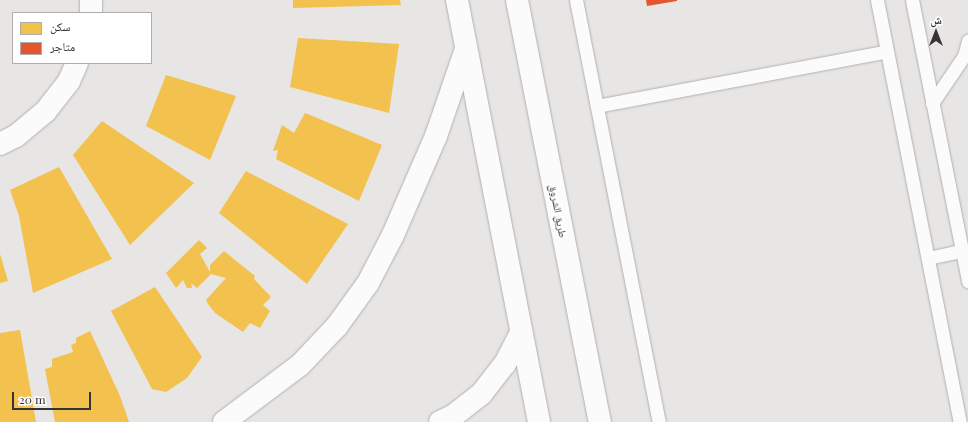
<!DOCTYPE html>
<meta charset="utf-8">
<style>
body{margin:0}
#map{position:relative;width:968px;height:422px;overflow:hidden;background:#e8e5e5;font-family:"Playfair Display","Noto Naskh Arabic",serif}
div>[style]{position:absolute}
.homes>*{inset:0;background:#f2c14e}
.shops>*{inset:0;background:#e4572e}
.roads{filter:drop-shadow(0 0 1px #b2b0b0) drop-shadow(0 0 1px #b2b0b0)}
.lane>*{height:13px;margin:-6.5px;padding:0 6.5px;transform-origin:6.5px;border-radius:6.5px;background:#fcfbfb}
.street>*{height:22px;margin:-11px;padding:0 11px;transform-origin:11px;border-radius:11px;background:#fcfbfb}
.secondary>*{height:22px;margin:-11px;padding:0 11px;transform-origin:11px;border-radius:11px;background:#fcfbfb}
span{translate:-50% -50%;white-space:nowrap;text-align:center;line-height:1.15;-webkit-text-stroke:4px #fff;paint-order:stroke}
.street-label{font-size:11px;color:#353333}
.legend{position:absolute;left:12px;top:12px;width:140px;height:52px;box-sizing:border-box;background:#fff;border:1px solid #aeadad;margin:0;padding:5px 7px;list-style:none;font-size:12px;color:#353333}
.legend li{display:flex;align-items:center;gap:8px;height:20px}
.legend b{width:20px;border:1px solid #aeadad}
.north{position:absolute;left:916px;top:12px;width:40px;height:40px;-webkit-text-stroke:3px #fff;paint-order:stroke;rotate:0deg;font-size:11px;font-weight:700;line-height:16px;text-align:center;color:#353333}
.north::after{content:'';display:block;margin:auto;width:14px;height:18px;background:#353333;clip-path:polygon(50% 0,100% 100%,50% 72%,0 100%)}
.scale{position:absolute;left:12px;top:392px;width:79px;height:18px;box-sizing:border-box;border:2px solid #353333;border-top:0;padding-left:5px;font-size:12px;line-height:14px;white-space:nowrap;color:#353333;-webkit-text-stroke:3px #fff;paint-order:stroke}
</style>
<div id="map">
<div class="homes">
<i style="clip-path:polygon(293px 0,400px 0,401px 5px,293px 8px)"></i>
<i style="clip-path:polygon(298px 38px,399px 44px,389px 113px,290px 87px)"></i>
<i style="clip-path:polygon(166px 75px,236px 96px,210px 160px,146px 126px)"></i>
<i style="clip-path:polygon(305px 113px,382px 145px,359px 201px,276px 159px,278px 150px,273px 151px,282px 125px,294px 133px)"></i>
<i style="clip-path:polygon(102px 121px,194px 183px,130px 245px,73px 155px)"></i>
<i style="clip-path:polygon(59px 167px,112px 259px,33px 293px,19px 216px,10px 190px)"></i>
<i style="clip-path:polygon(246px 171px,348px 224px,307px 284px,219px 213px)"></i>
<i style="clip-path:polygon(199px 240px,207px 248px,200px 254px,210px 272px,210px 265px,224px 251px,255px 276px,254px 279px,271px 297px,263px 305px,270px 311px,260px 328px,250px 323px,243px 332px,215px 313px,208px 304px,206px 300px,226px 278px,211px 274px,197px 288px,191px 283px,192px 288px,187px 288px,183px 280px,176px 288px,166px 273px)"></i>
<i style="clip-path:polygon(0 254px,8px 281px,0 283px)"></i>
<i style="clip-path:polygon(155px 287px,202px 357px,187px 378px,166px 392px,152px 389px,111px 311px)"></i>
<i style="clip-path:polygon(20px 330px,36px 422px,0 422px,0 333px)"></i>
<i style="clip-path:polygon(90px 331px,120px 396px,129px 422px,55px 422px,45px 369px,52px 367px,52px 359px,73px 352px,71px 345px,76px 343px,76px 338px)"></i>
</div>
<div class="shops">
<i style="clip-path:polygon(646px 0,677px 0,677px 1px,647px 6px)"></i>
</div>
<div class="roads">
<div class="lane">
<i style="left:576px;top:0;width:430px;rotate:78.9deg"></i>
<i style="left:877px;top:0;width:430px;rotate:78.9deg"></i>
<i style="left:912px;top:0;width:287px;rotate:78.7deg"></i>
<i style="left:932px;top:103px;width:57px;rotate:-55.8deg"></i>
<i style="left:964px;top:56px;width:16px;rotate:-75deg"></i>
<i style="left:597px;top:106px;width:295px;rotate:-10.7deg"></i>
<i style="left:928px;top:258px;width:35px;rotate:-12deg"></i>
</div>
<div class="street">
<i style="left:91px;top:13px;width:13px;rotate:-90deg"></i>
<i style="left:0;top:144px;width:18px;rotate:-27deg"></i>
<i style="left:16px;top:136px;width:38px;rotate:-40deg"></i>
<i style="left:45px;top:112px;width:39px;rotate:-52deg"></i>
<i style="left:69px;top:81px;width:20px;rotate:-66deg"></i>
<i style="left:224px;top:422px;width:95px;rotate:-36.9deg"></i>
<i style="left:300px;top:365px;width:54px;rotate:-46.5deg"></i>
<i style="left:337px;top:326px;width:53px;rotate:-54.2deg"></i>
<i style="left:368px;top:283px;width:54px;rotate:-62.5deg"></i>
<i style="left:393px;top:235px;width:108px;rotate:-66.5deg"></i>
<i style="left:436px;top:136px;width:92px;rotate:-71deg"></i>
</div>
<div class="secondary">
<i style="left:457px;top:0;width:430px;rotate:79deg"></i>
<i style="left:517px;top:0;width:430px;rotate:78.9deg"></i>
<i style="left:440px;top:422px;width:14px;rotate:-25deg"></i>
<i style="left:453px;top:416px;width:37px;rotate:-38deg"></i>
<i style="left:482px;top:393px;width:37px;rotate:-52deg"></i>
<i style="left:505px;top:364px;width:36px;rotate:-63deg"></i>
</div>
</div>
<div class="street-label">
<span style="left:558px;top:211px;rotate:79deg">طريق الشروق</span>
</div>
<ul class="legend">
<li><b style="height:11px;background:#f2c14e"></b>سكن</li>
<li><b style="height:11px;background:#e4572e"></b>متاجر</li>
</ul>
<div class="north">ش</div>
<div class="scale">20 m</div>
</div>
